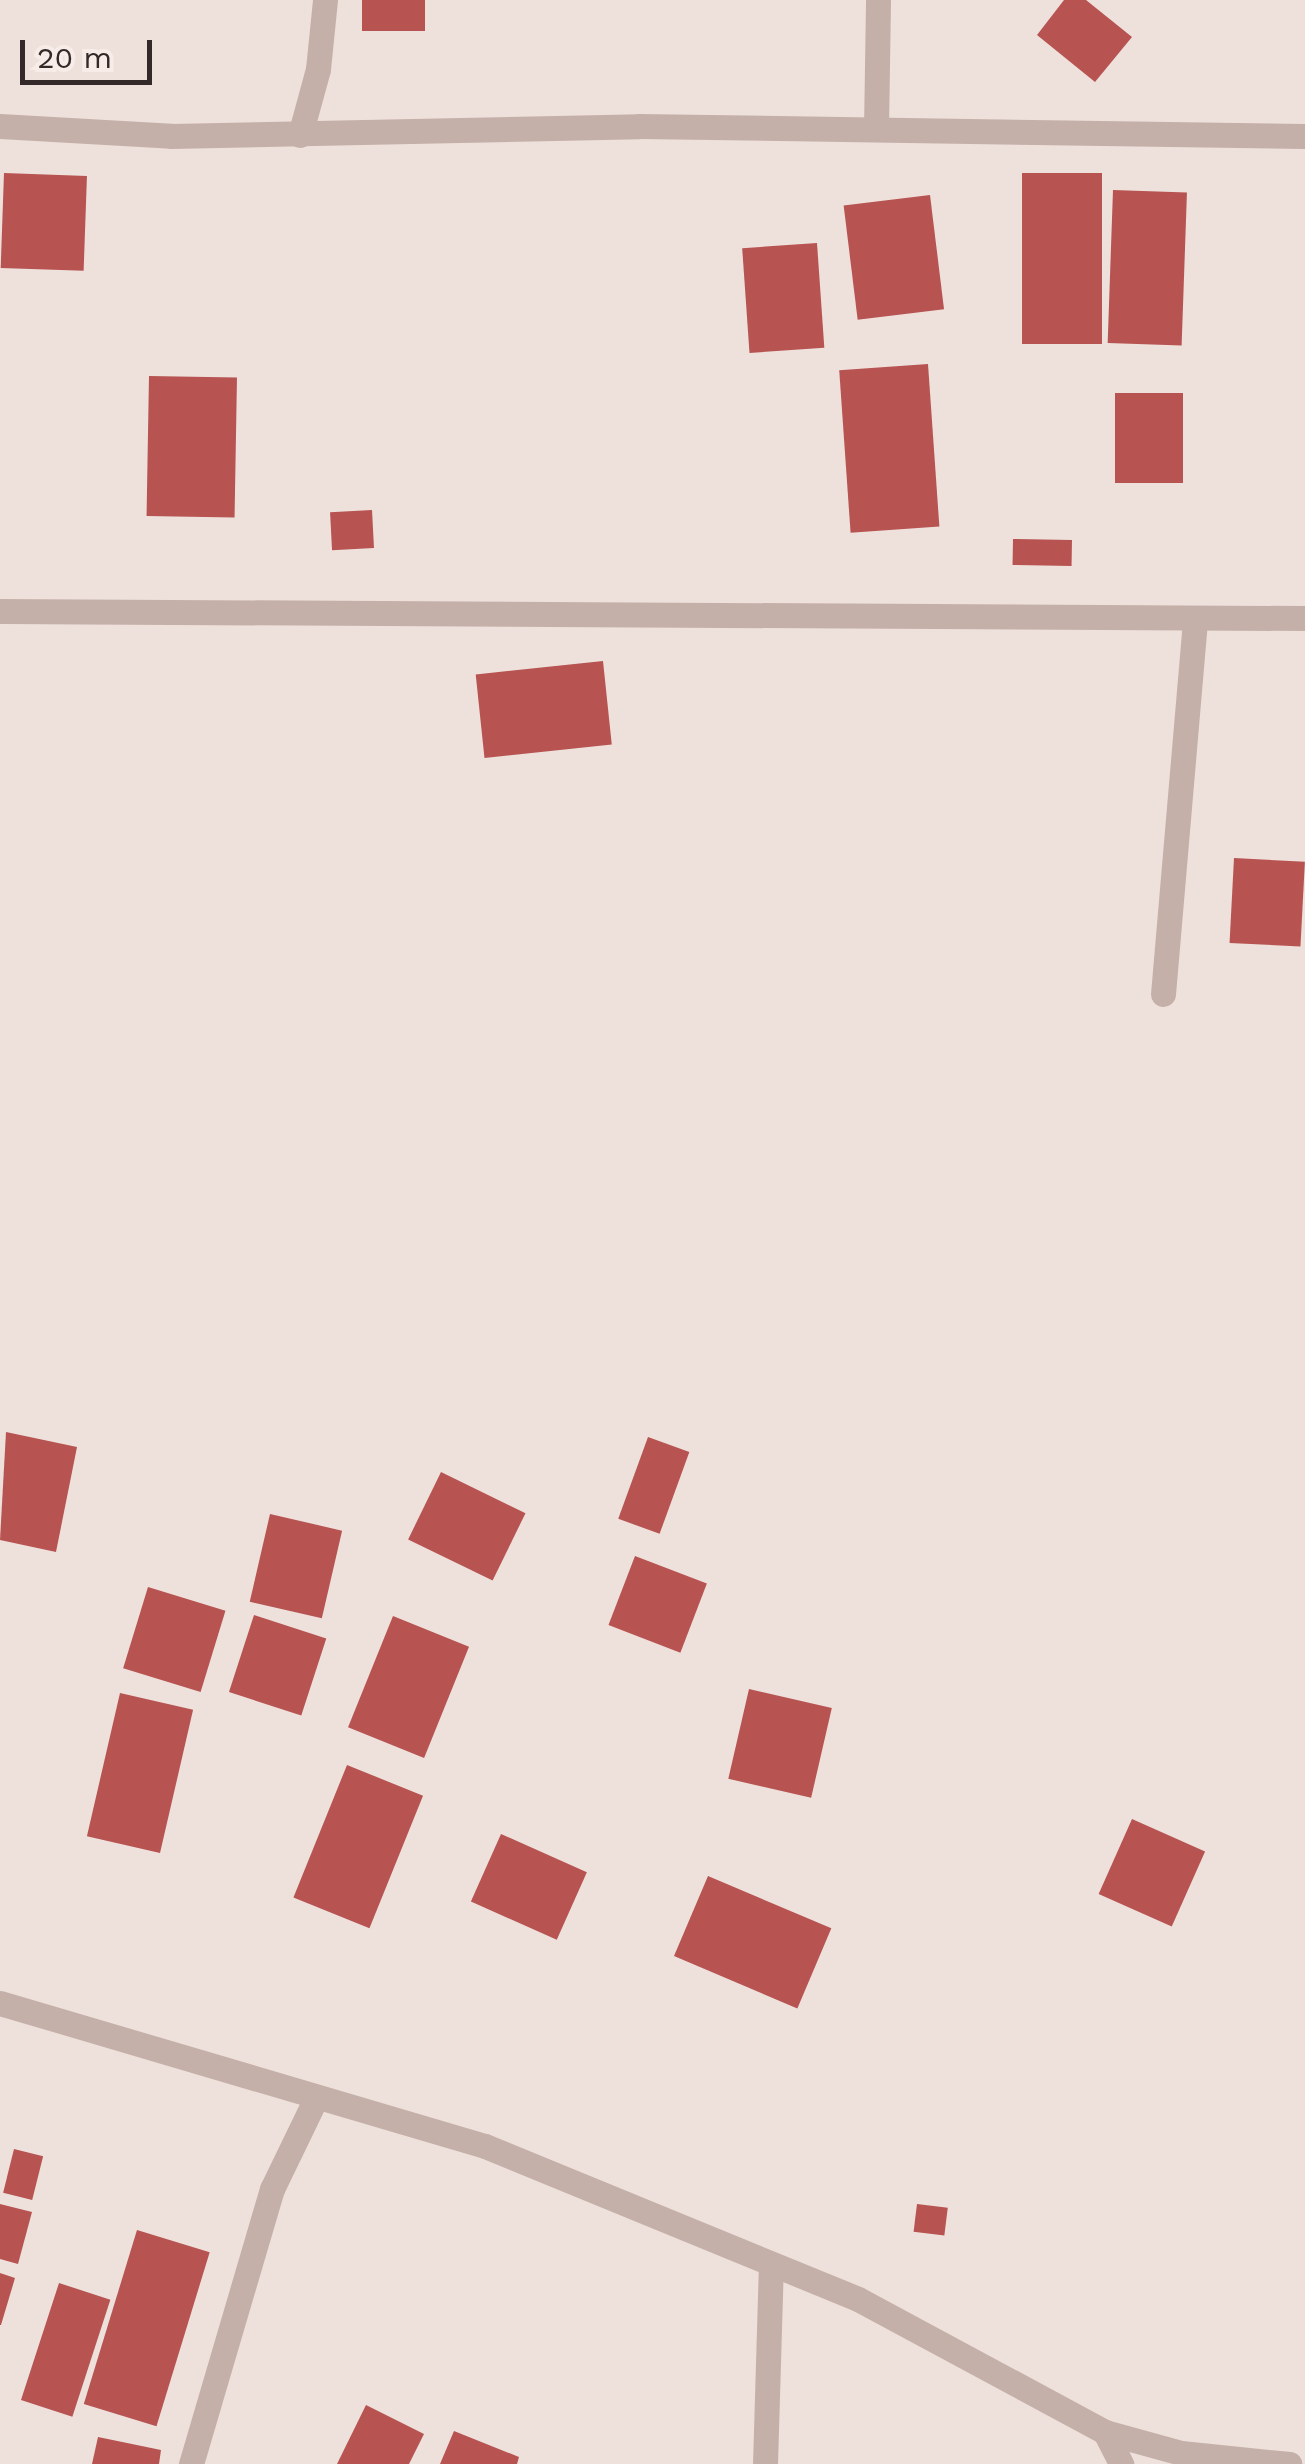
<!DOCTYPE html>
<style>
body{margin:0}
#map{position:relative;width:1305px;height:2464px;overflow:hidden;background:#eee1dc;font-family:"Work Sans",sans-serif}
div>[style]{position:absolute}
.building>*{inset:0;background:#b75351;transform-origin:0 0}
.street>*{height:25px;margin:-12.5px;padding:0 12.5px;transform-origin:12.5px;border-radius:12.5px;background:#c5b0a9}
span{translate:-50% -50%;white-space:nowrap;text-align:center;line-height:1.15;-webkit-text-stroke:10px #f7ece7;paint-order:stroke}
.scale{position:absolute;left:20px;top:40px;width:132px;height:45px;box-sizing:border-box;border:5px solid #332928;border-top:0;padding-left:12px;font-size:30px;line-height:35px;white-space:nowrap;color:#332928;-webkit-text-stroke:8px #f7ece7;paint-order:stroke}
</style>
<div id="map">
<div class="building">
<i style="left:362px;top:0;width:63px;height:31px"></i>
<i style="clip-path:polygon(1064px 0,1086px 0,1132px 37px,1095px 82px,1037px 35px)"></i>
<i style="left:4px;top:173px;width:83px;height:95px;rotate:2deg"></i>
<i style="left:1102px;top:173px;width:171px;height:80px;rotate:90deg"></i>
<i style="left:1113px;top:190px;width:74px;height:153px;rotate:2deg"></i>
<i style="left:930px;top:195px;width:115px;height:87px;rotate:83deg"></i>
<i style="left:817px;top:243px;width:105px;height:75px;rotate:86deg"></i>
<i style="left:928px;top:364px;width:163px;height:89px;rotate:86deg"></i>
<i style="left:149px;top:376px;width:88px;height:140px;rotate:1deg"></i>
<i style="left:1115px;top:393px;width:68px;height:90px"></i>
<i style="left:372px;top:510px;width:38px;height:42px;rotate:87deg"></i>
<i style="left:1013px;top:539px;width:59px;height:26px;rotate:1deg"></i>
<i style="left:603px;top:661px;width:84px;height:128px;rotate:84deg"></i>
<i style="left:1234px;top:858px;width:71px;height:85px;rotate:3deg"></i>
<i style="clip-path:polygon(6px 1432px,77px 1447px,56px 1552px,0 1540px)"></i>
<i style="left:648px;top:1437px;width:44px;height:87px;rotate:20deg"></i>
<i style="left:441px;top:1472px;width:94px;height:75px;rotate:26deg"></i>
<i style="left:270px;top:1514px;width:74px;height:90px;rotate:13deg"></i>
<i style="left:635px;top:1556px;width:77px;height:74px;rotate:21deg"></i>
<i style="left:148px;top:1587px;width:81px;height:85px;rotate:17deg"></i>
<i style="left:254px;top:1615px;width:76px;height:81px;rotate:18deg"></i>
<i style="left:393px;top:1616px;width:82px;height:120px;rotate:22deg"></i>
<i style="left:749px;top:1689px;width:85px;height:92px;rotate:13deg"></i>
<i style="left:120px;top:1693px;width:75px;height:147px;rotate:13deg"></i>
<i style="left:347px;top:1765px;width:82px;height:143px;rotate:22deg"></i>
<i style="left:1132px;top:1819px;width:80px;height:82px;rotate:24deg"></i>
<i style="left:501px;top:1834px;width:94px;height:74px;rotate:24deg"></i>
<i style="left:708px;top:1876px;width:134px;height:87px;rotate:23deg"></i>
<i style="left:14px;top:2149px;width:30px;height:45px;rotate:14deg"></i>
<i style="clip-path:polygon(0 2204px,32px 2212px,18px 2264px,0 2259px)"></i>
<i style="left:917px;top:2204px;width:31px;height:28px;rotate:7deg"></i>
<i style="left:137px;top:2230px;width:76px;height:182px;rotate:17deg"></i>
<i style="clip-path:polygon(0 2273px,15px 2278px,1px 2325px,0 2325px)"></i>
<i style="left:59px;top:2283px;width:54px;height:123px;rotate:18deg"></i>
<i style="clip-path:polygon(366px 2405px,424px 2434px,409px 2464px,337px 2464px)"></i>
<i style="clip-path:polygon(454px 2431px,519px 2457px,517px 2464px,440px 2464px)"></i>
<i style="clip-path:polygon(98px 2437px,161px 2450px,159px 2464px,92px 2464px)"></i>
</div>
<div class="street">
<i style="left:0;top:126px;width:171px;rotate:3.3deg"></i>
<i style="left:171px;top:136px;width:468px;rotate:-1.2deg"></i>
<i style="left:639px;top:126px;width:666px;rotate:0.86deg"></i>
<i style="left:876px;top:129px;width:129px;rotate:-89.1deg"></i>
<i style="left:300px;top:135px;width:68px;rotate:-74.7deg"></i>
<i style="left:318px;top:69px;width:69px;rotate:-84.2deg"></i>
<i style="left:0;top:611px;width:1305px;rotate:0.31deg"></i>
<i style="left:1163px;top:994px;width:375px;rotate:-85.1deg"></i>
<i style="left:0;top:2003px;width:506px;rotate:16.43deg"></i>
<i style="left:485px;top:2146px;width:403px;rotate:22.3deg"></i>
<i style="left:858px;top:2299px;width:281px;rotate:28.3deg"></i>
<i style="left:1105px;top:2432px;width:79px;rotate:15.4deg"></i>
<i style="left:1181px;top:2453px;width:109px;rotate:5.8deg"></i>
<i style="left:1105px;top:2432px;width:36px;rotate:63deg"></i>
<i style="left:191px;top:2464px;width:287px;rotate:-73.6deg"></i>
<i style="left:272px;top:2189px;width:101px;rotate:-64.2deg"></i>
<i style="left:765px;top:2464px;width:200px;rotate:-88.3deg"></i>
</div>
<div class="scale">20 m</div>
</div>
